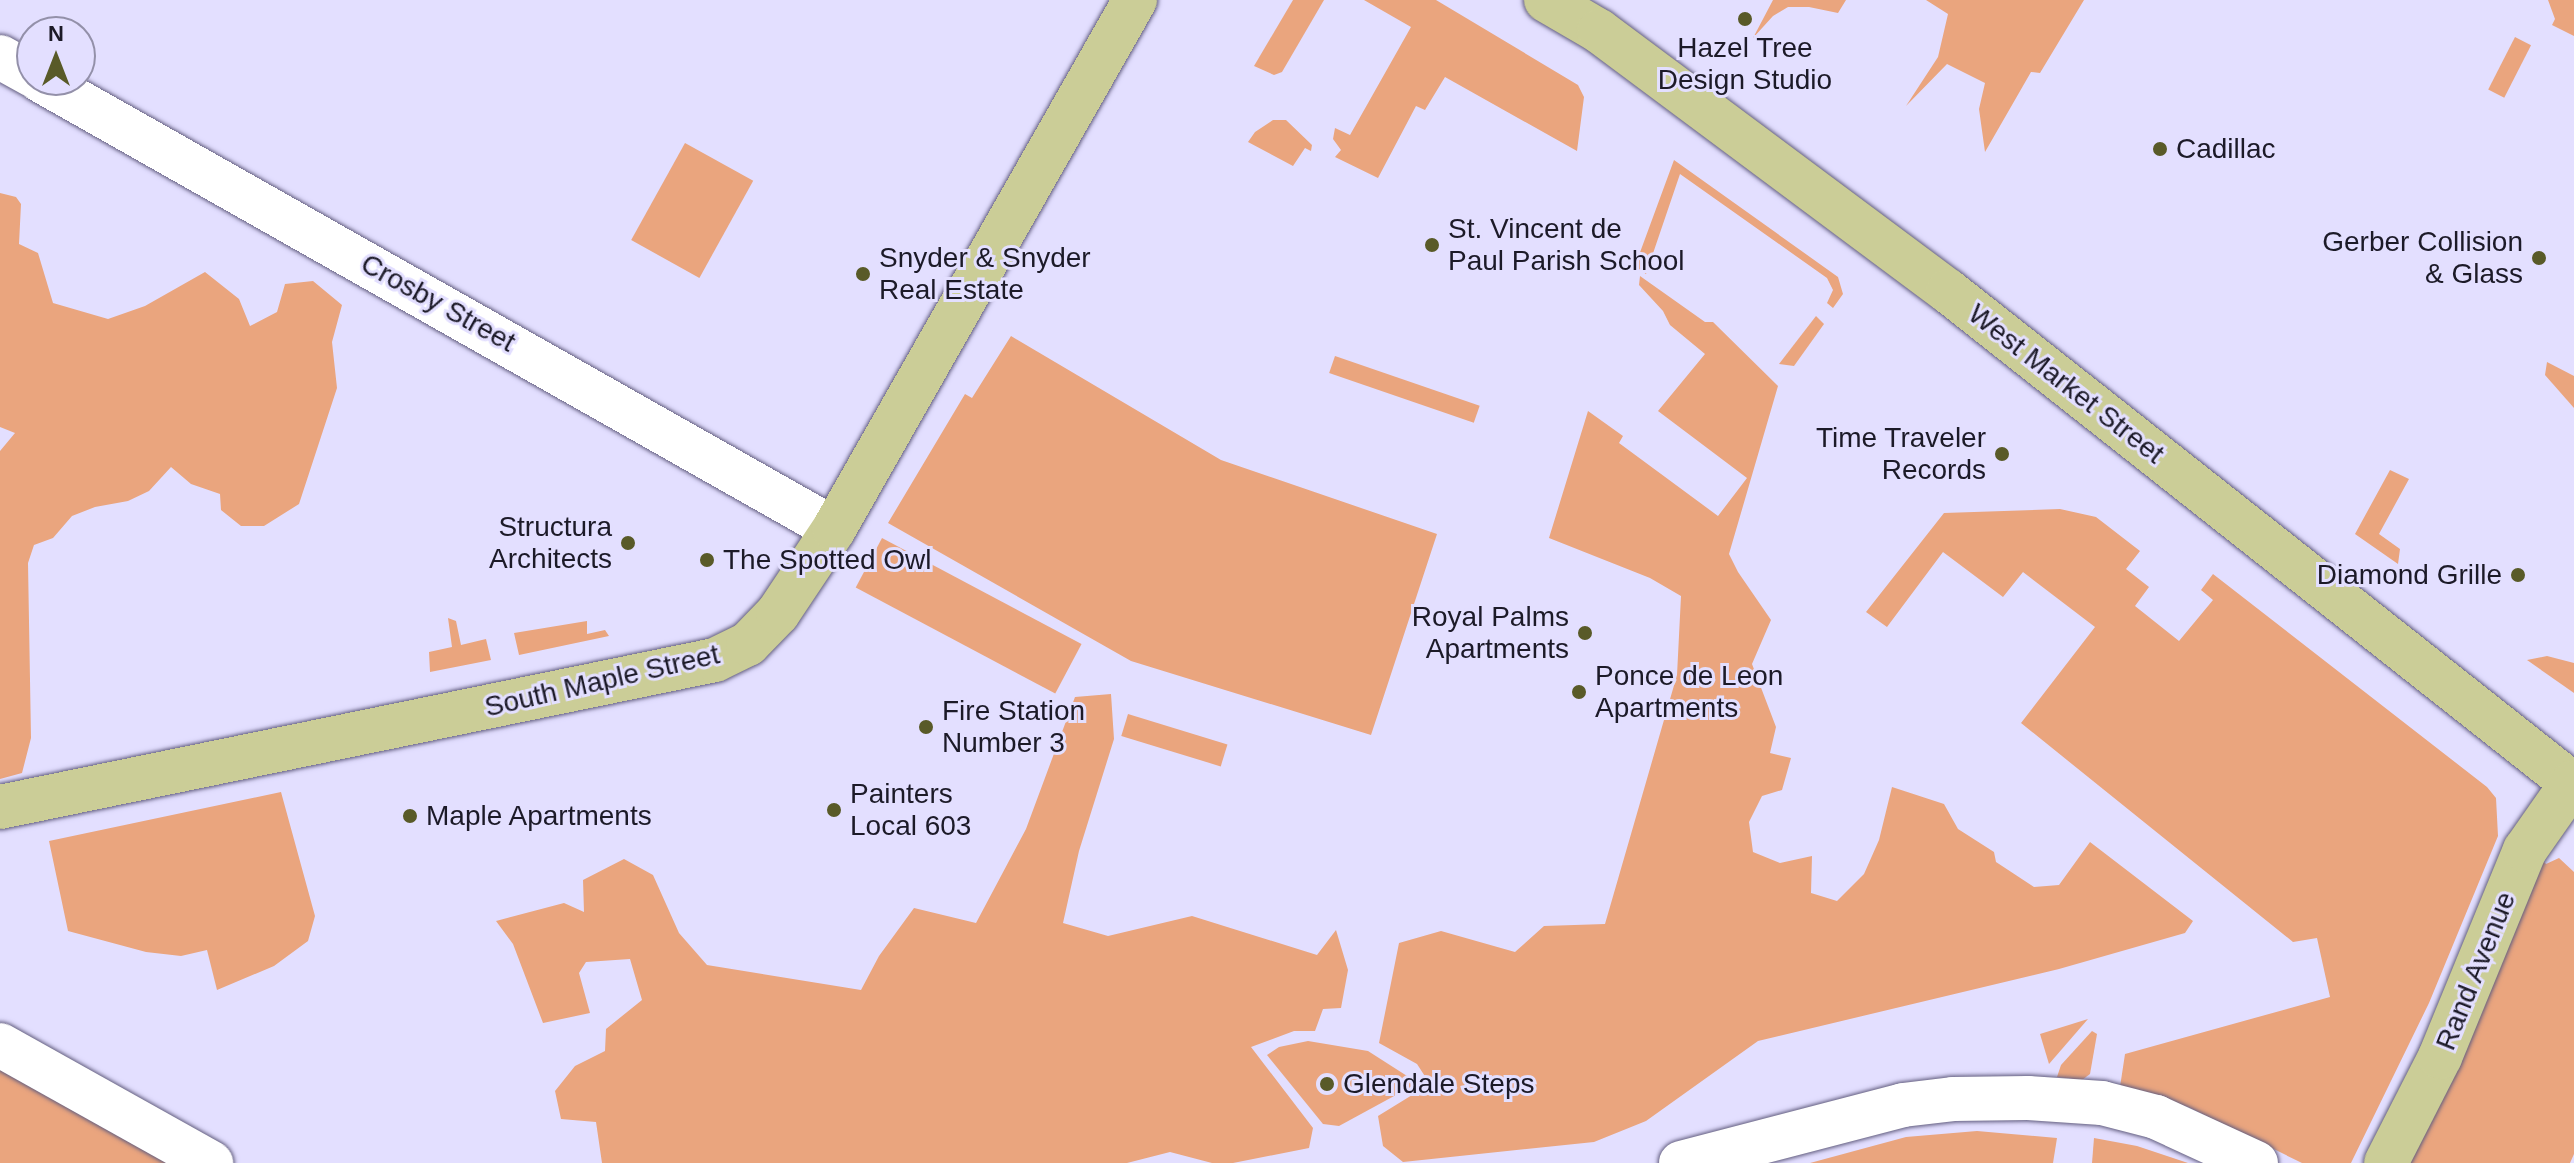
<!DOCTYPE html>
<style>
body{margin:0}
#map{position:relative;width:2574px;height:1163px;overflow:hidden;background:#e3dfff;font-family:Helvetica,sans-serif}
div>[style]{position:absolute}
.green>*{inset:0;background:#eaa57e;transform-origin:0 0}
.roads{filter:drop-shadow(0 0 2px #635e80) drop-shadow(0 0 2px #635e80)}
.minor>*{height:44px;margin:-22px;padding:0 22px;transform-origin:22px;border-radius:22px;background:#fff}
.major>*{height:44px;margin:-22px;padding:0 22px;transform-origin:22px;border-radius:22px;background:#cbcd97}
.dots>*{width:22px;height:22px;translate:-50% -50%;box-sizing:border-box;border:4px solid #e3dfff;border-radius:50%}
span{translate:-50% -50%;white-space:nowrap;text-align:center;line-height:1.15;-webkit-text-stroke:6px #e3dfff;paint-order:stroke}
.poi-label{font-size:28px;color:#1c1a28}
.left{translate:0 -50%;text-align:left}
.right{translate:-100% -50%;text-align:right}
.street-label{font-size:28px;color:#1c1a28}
.north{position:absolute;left:16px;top:16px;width:80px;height:80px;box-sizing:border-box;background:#e3dfff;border:2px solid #9390a9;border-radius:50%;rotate:0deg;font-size:22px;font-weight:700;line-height:32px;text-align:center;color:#1c1a28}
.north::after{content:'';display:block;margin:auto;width:28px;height:36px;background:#595a28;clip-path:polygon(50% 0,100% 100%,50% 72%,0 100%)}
</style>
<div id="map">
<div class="green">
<i style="clip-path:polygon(1293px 0,1324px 0,1282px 72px,1274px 75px,1254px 66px)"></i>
<i style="clip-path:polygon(1364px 0,1436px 0,1578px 85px,1584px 97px,1577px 151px,1445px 77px,1425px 110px,1416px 106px,1378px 178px,1335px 157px,1341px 150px,1333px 139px,1335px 128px,1350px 135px,1411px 27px)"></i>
<i style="clip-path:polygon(1773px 0,1846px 0,1838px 13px,1809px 7px,1788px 7px,1773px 16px,1753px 38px)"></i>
<i style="clip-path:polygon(1926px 0,2084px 0,2040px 73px,2031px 72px,1985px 152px,1979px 109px,1985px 83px,1947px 64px,1906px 106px,1938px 57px,1948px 14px)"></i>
<i style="clip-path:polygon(2548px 0,2574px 0,2574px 36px,2552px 25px,2555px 19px)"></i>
<i style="left:2515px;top:37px;width:18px;height:59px;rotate:27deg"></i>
<i style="clip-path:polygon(1273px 120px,1286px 120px,1312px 145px,1311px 151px,1305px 148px,1293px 166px,1248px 142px,1255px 132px)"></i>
<i style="left:685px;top:143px;width:78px;height:111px;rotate:29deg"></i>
<i style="clip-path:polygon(1674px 160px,1838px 277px,1843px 294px,1833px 308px,1827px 303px,1833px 290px,1827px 278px,1680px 174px,1646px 274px,1635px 266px)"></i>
<i style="clip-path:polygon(0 193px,16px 197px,21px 204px,19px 244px,38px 253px,53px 303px,108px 319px,145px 306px,205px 272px,239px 299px,250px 326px,277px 312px,285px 284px,313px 281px,342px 305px,332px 342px,337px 388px,299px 504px,264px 526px,241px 526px,221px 510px,220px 494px,191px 484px,171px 467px,149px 491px,128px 501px,95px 507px,72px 516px,53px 538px,34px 545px,28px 563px,31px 738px,22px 773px,0 779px,0 451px,15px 433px,0 427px)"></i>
<i style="clip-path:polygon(1640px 276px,1705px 322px,1713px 322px,1778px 386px,1729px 554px,1738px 572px,1771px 620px,1752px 664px,1776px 727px,1770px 753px,1791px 758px,1782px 790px,1762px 796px,1749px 822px,1753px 852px,1780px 863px,1812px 856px,1811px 893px,1837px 901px,1864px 874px,1879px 840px,1892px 787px,1944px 804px,1958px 829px,1994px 852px,1996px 862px,2034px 887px,2059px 885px,2090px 842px,2193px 921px,2185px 933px,2059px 969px,1758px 1041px,1646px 1121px,1594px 1142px,1403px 1162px,1383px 1146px,1378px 1116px,1430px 1084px,1417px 1064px,1379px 1043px,1399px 943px,1441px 931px,1515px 952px,1544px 926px,1605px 924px,1677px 675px,1681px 596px,1650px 578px,1549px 538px,1588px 411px,1623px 436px,1619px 443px,1718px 516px,1747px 478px,1658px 411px,1705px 354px,1670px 325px,1663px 311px,1639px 285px)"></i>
<i style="clip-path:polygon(1816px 316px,1824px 324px,1794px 366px,1779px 364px)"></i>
<i style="clip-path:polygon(1011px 336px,1221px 460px,1437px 534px,1371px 735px,1131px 661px,888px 523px,965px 394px,972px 398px)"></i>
<i style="left:1335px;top:356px;width:153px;height:18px;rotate:19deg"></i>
<i style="clip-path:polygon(2547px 362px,2574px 376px,2574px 408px,2545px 375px)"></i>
<i style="clip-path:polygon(2390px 470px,2409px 479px,2379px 534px,2400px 549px,2398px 564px,2355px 534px)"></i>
<i style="clip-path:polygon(2060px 509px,2096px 517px,2140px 551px,2126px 569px,2149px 587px,2135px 606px,2179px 641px,2213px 600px,2201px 590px,2213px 574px,2487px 787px,2496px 798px,2498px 836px,2429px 1003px,2351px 1163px,2302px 1163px,2188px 1107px,2120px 1087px,2125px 1054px,2330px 997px,2317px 938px,2293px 942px,2021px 723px,2095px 627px,2023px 572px,2003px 597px,1943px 552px,1887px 627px,1866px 612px,1944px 513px)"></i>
<i style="left:882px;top:538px;width:226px;height:56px;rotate:28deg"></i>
<i style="clip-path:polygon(448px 618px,456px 621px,461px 645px,486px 639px,491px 660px,430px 672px,429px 652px,452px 647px)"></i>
<i style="clip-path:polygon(587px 621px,587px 634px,605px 630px,609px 636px,519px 655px,514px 633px)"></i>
<i style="clip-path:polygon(2547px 656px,2574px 663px,2574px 693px,2527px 660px)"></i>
<i style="clip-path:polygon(1111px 694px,1114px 739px,1079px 851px,1063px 923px,1108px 936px,1192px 916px,1317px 955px,1336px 930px,1348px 970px,1341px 1008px,1323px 1009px,1315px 1031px,1294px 1031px,1251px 1047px,1313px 1128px,1309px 1148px,1233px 1163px,1212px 1163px,1170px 1152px,1127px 1163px,602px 1163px,596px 1122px,561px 1119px,555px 1091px,575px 1066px,605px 1051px,606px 1029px,642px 1000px,630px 959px,586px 962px,579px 973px,590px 1013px,543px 1023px,513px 944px,496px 921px,564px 903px,584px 912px,583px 880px,624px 859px,653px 875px,679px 933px,707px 965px,861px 990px,879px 956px,914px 908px,976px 923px,1026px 829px,1075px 697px)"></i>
<i style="left:1128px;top:714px;width:104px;height:23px;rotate:17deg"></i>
<i style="clip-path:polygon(281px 792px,315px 916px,308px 941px,274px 966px,217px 990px,207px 950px,181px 956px,146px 952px,68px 931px,49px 841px)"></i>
<i style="clip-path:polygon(2559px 858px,2574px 872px,2574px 1154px,2570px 1163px,2410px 1163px,2542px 860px,2546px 864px)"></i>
<i style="clip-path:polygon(2088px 1019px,2049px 1064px,2040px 1034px)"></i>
<i style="clip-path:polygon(2092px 1031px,2097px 1034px,2090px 1074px,2082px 1080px,2057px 1077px,2061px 1065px)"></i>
<i style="clip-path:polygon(1308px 1041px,1368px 1051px,1418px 1083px,1339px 1126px,1323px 1124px,1267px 1055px,1279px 1047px)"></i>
<i style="clip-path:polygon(0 1059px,179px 1163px,0 1163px)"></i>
<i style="clip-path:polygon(1977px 1131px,2057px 1138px,2053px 1163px,1810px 1163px,1906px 1137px)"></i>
<i style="clip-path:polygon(2094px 1138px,2137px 1146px,2188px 1163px,2092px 1163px)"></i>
</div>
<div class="roads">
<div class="minor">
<i style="left:0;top:57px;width:37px;rotate:29deg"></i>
<i style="left:40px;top:80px;width:912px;rotate:29.49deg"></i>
<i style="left:0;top:1045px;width:242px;rotate:29.2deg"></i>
<i style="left:1681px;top:1163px;width:229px;rotate:-14.6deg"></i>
<i style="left:1903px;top:1105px;width:50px;rotate:-6.8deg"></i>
<i style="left:1953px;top:1099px;width:75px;rotate:-0.8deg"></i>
<i style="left:2028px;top:1098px;width:74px;rotate:3.9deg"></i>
<i style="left:2102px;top:1103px;width:56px;rotate:14.5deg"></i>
<i style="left:2156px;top:1117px;width:110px;rotate:24.7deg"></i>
</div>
<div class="major">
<i style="left:1546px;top:0;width:61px;rotate:30.3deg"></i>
<i style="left:1599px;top:31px;width:435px;rotate:36.7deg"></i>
<i style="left:1948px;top:291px;width:797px;rotate:38.28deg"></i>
<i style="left:0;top:807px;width:730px;rotate:-11.62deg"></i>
<i style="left:715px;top:660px;width:37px;rotate:-26deg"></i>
<i style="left:748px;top:644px;width:43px;rotate:-45.9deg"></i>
<i style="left:778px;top:613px;width:101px;rotate:-56.3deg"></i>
<i style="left:834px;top:529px;width:609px;rotate:-60.36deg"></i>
<i style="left:2386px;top:1163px;width:119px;rotate:-63deg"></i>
<i style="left:2440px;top:1057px;width:224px;rotate:-67.7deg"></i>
<i style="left:2525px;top:850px;width:82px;rotate:-55deg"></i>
</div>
</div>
<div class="dots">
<i style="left:1745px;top:19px;background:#595a28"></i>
<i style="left:2160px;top:149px;background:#595a28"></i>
<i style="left:1432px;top:245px;background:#595a28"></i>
<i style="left:2539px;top:258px;background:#595a28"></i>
<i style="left:863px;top:274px;background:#595a28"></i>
<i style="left:2002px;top:454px;background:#595a28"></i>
<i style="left:628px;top:543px;background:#595a28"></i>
<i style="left:707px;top:560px;background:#595a28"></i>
<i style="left:2518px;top:575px;background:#595a28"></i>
<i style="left:1585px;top:633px;background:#595a28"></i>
<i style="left:1579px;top:692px;background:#595a28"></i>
<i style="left:926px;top:727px;background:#595a28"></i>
<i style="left:834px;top:810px;background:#595a28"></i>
<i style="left:410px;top:816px;background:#595a28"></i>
<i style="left:1327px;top:1084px;background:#595a28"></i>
</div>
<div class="poi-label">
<span style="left:1745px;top:64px">Hazel Tree<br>Design Studio</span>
<span class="left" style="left:2176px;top:149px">Cadillac</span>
<span class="left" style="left:1448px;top:245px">St. Vincent de<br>Paul Parish School</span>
<span class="right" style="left:2523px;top:258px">Gerber Collision<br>&amp; Glass</span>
<span class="left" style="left:879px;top:274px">Snyder &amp; Snyder<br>Real Estate</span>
<span class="right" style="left:1986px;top:454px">Time Traveler<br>Records</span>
<span class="right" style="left:612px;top:543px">Structura<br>Architects</span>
<span class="left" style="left:723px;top:560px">The Spotted Owl</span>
<span class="right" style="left:2502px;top:575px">Diamond Grille</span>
<span class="right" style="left:1569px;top:633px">Royal Palms<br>Apartments</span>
<span class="left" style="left:1595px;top:692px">Ponce de Leon<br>Apartments</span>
<span class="left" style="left:942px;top:727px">Fire Station<br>Number 3</span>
<span class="left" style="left:850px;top:810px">Painters<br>Local 603</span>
<span class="left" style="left:426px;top:816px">Maple Apartments</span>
<span class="left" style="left:1343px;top:1084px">Glendale Steps</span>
</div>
<div class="street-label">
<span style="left:438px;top:303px;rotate:29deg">Crosby Street</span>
<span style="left:2066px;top:384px;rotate:38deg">West Market Street</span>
<span style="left:602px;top:681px;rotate:-13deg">South Maple Street</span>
<span style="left:2476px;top:971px;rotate:-68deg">Rand Avenue</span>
</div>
<div class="north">N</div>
</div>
